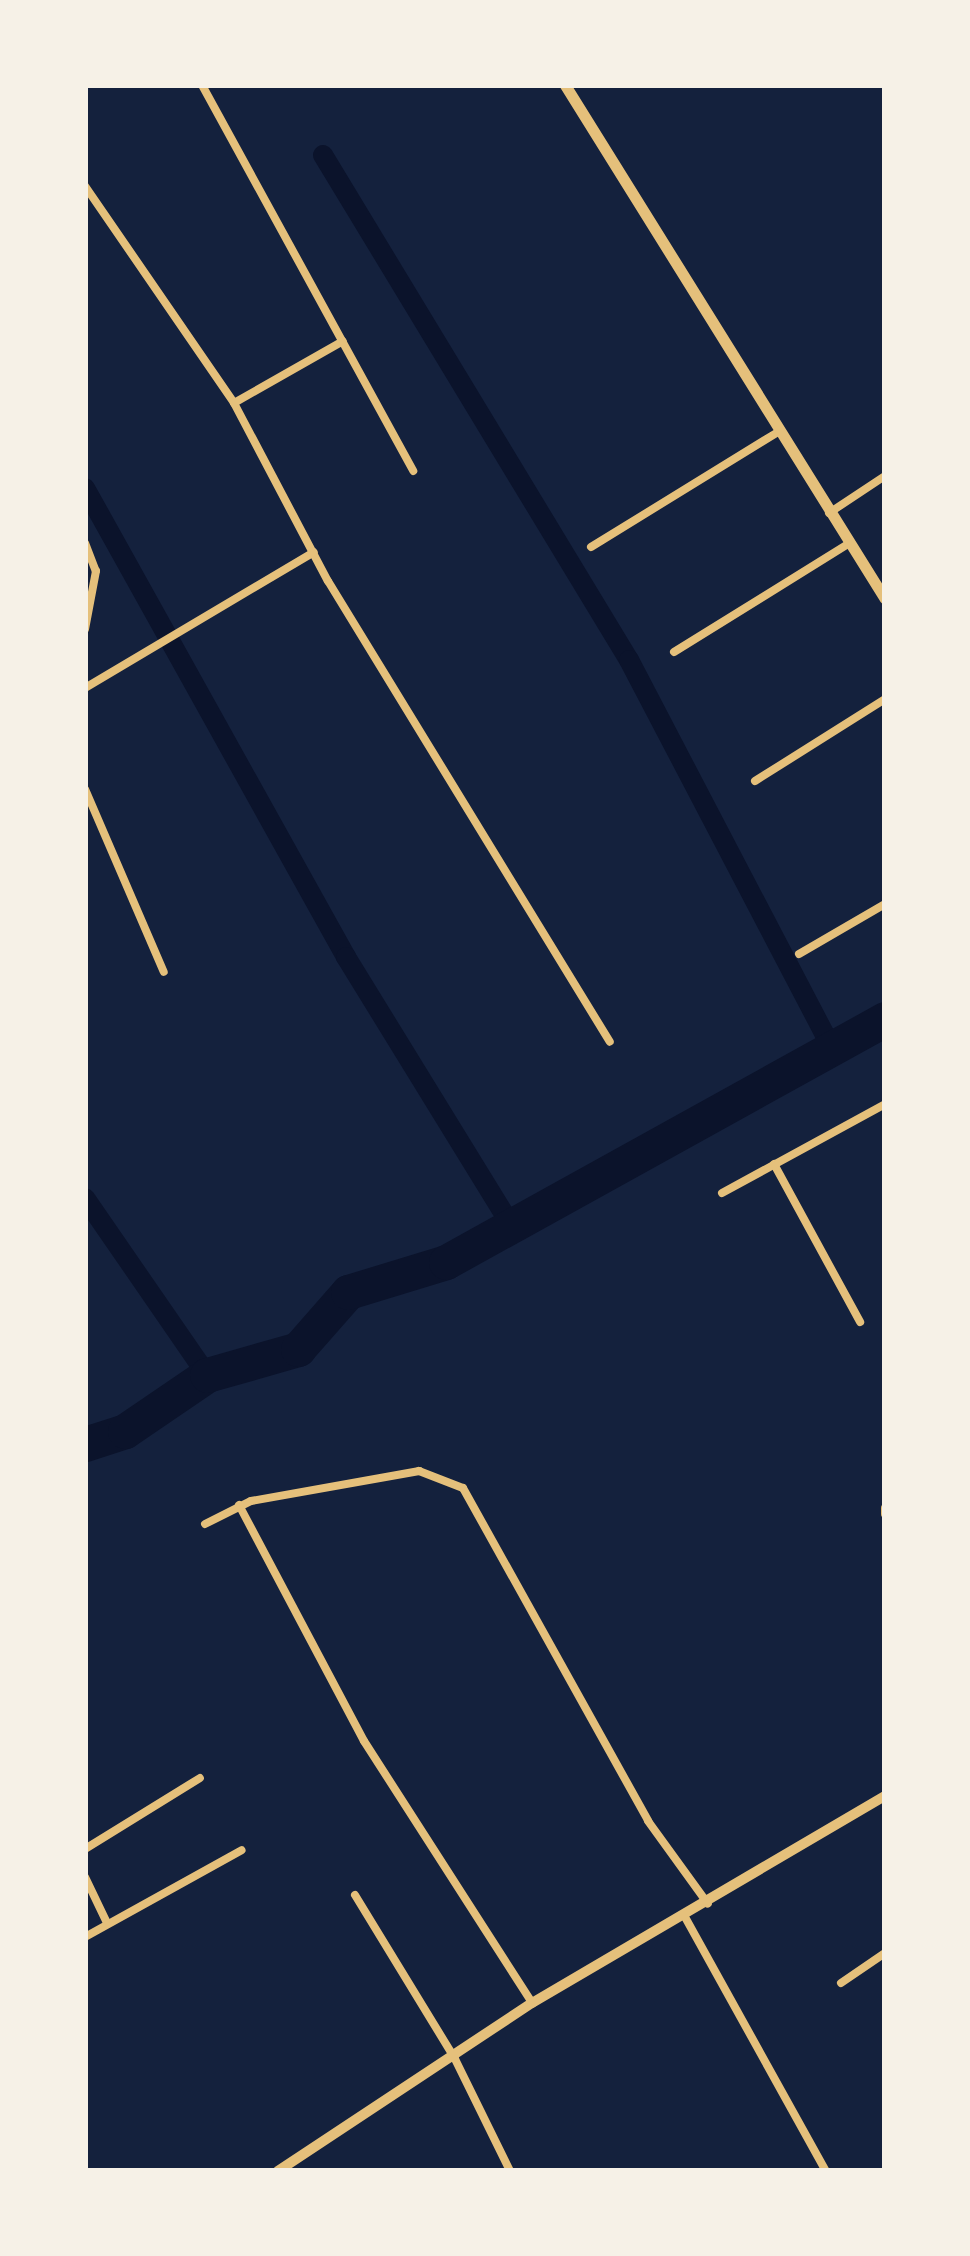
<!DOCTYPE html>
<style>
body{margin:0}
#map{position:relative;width:970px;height:2256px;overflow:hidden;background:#14213d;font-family:Helvetica,sans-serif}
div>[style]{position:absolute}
.canal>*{height:20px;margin:-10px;padding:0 10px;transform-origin:10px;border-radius:10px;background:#0b132b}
.river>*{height:35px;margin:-17.5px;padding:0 17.5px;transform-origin:17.5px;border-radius:17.5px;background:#0b132b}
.minor>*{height:8px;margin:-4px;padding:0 4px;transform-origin:4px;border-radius:4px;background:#e5c07b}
.tertiary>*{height:10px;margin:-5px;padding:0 5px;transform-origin:5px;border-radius:5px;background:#e5c07b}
.secondary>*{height:11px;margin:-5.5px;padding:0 5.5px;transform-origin:5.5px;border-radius:5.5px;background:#e5c07b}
span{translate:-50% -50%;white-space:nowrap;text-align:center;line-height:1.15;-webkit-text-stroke:10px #f6f1e7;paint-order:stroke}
.frame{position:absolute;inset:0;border:88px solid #f6f1e7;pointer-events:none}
</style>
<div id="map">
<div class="canal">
<i style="left:323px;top:155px;width:590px;rotate:58.79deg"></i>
<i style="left:629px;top:660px;width:434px;rotate:62.4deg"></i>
<i style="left:85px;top:488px;width:537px;rotate:60.9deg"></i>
<i style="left:346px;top:957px;width:315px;rotate:58.4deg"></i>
<i style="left:85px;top:1198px;width:215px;rotate:55.4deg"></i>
</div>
<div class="river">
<i style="left:85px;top:1444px;width:42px;rotate:-18deg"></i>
<i style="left:125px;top:1431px;width:99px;rotate:-34.3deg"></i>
<i style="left:207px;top:1375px;width:95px;rotate:-15.9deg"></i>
<i style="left:298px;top:1349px;width:76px;rotate:-48.7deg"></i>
<i style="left:348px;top:1292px;width:102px;rotate:-17deg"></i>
<i style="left:446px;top:1262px;width:502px;rotate:-28.97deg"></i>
</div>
<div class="minor">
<i style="left:202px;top:85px;width:440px;rotate:61.3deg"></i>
<i style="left:85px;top:186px;width:263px;rotate:55.5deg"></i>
<i style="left:234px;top:403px;width:201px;rotate:62.2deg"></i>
<i style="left:328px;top:581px;width:540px;rotate:58.55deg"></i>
<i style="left:234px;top:403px;width:125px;rotate:-29.6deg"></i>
<i style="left:829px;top:513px;width:67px;rotate:-33.5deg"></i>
<i style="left:85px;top:543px;width:30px;rotate:69deg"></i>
<i style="left:96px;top:571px;width:59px;rotate:100.7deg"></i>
<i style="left:591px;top:547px;width:217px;rotate:-31.6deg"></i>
<i style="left:674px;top:652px;width:205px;rotate:-31.8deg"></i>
<i style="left:85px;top:688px;width:266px;rotate:-30.7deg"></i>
<i style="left:755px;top:781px;width:154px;rotate:-32.2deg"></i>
<i style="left:85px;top:789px;width:199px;rotate:66.7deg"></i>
<i style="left:799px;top:954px;width:99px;rotate:-30.2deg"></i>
<i style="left:774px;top:1164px;width:180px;rotate:61.4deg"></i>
<i style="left:722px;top:1193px;width:186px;rotate:-28.6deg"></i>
<i style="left:239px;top:1505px;width:267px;rotate:62.1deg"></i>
<i style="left:364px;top:1741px;width:311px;rotate:57.3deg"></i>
<i style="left:885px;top:1508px;width:6px;rotate:90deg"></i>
<i style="left:205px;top:1524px;width:51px;rotate:-26.6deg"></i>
<i style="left:251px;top:1501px;width:171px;rotate:-10.1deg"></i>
<i style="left:419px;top:1471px;width:47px;rotate:21.1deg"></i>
<i style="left:463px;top:1488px;width:381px;rotate:60.9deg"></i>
<i style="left:648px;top:1821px;width:102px;rotate:54.1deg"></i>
<i style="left:85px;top:1849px;width:135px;rotate:-31.7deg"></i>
<i style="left:85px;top:1877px;width:51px;rotate:64.4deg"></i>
<i style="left:355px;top:1895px;width:192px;rotate:58.6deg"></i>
<i style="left:455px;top:2059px;width:125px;rotate:63.8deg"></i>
<i style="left:685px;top:1917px;width:291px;rotate:61deg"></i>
<i style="left:85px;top:1937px;width:179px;rotate:-29deg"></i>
<i style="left:841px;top:1983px;width:53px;rotate:-34.3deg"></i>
</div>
<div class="tertiary">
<i style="left:278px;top:2171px;width:305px;rotate:-33.5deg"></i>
<i style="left:532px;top:2003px;width:409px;rotate:-30.4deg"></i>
</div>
<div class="secondary">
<i style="left:565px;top:85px;width:605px;rotate:58.09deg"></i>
</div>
<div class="frame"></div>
</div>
